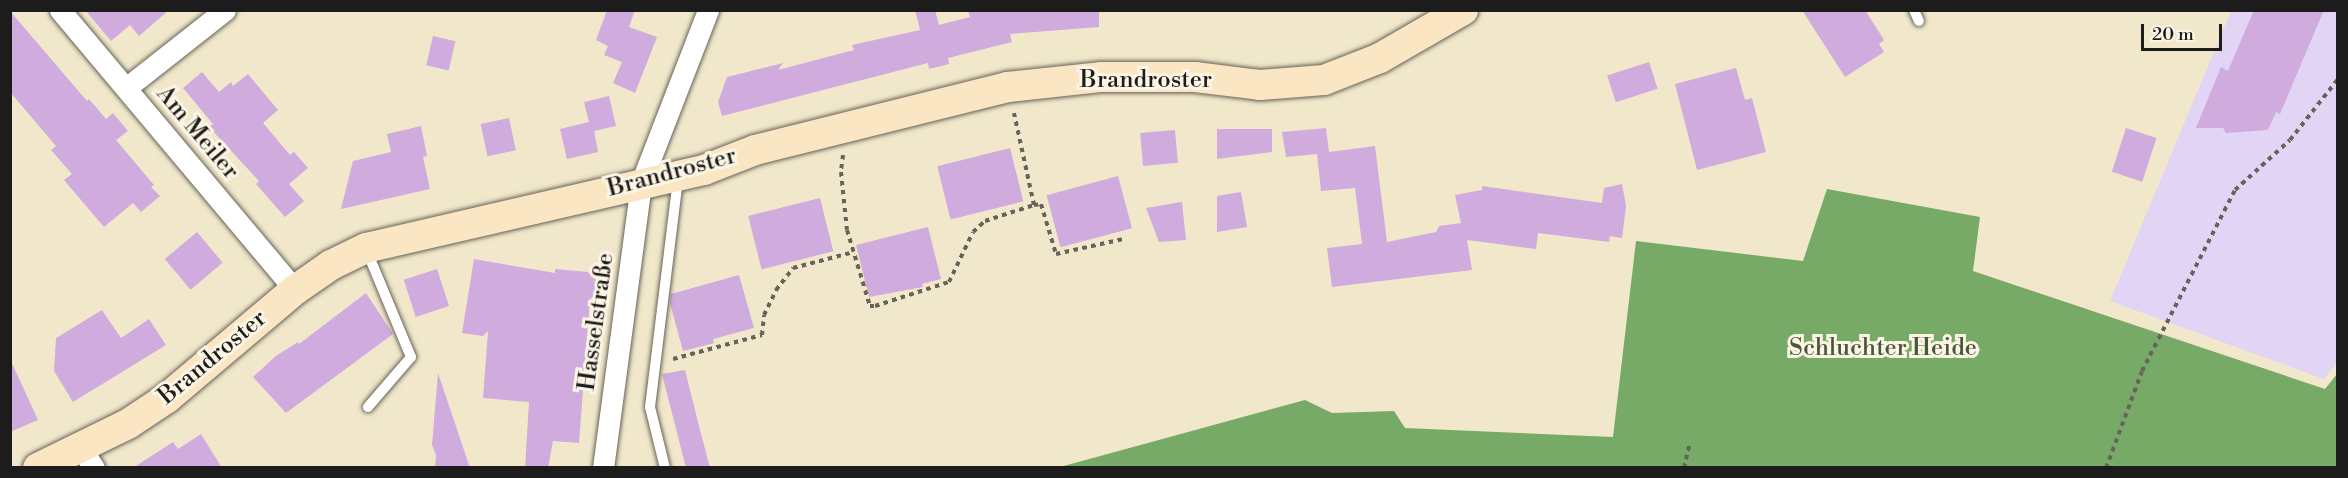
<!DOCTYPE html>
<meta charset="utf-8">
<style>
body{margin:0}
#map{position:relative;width:2348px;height:478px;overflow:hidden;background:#f1e8cb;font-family:"Libre Bodoni",serif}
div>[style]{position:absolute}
.built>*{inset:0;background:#e1d4f4}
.forest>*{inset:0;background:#7a6}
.building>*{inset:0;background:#d0abdd;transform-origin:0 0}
.path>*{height:4px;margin-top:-2px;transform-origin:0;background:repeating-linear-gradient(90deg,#676359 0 4.5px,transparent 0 9px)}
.roads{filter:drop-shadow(0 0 2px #676359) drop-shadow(0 0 2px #676359)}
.lane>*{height:10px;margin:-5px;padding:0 5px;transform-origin:5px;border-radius:5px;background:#fff}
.street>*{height:21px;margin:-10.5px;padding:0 10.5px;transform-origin:10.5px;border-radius:10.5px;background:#fff}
.secondary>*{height:30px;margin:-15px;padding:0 15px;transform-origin:15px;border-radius:15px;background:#fbe6c4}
span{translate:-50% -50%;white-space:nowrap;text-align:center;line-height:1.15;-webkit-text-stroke:6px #fcf5e5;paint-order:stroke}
.street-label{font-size:24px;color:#1c1c1c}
.park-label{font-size:24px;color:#46573b}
.frame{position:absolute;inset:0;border:12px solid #1c1c1c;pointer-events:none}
.scale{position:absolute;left:2141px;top:24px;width:81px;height:27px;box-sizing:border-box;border:3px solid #1c1c1c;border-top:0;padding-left:8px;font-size:18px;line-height:21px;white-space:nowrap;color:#1c1c1c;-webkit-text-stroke:4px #fcf5e5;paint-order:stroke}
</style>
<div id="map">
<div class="built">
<i style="clip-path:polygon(2231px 11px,2337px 11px,2337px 362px,2324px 379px,2110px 301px)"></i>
</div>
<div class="forest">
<i style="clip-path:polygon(1827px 189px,1980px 217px,1973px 271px,2325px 389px,2337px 374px,2337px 467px,1060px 467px,1305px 400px,1332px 413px,1394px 411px,1405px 428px,1613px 437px,1636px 241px,1803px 261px)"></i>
</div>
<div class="building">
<i style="clip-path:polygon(85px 10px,169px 10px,139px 36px,130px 25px,111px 41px)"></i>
<i style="clip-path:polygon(607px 10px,635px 10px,629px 27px,657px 37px,635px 93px,613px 83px,622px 62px,604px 55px,608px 46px,596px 40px)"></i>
<i style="clip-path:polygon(915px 10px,935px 10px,939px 25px,970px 17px,968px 10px,1099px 10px,1099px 27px,1010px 34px,1012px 42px,948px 58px,949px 64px,929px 69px,928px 63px,722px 116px,718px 102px,727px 77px,783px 63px,778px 70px,854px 50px,852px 45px,920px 30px)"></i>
<i style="clip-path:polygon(1802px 10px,1865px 10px,1884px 40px,1879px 44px,1884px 52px,1845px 77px)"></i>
<i style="clip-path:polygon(2254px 10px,2324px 10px,2280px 114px,2276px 112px,2268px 130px,2226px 133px,2223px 128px,2196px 128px,2221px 67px,2228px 71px)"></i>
<i style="clip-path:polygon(10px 11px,87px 101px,89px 99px,106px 119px,113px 113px,128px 131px,116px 140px,154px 185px,151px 187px,160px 196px,141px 212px,133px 203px,104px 227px,64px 180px,72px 174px,51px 150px,56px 146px,10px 92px)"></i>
<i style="left:433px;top:36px;width:23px;height:30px;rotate:13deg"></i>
<i style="left:1649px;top:62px;width:28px;height:44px;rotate:72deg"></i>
<i style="clip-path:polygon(1736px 68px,1745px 100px,1752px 98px,1766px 152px,1697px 170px,1675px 84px)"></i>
<i style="clip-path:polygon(202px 72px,219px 92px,231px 82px,233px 86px,248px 74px,278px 110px,263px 123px,290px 155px,294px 152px,308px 168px,289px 184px,304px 201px,285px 217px,256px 184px,259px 181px,209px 127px,213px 124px,183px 88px)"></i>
<i style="clip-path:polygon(609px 96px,616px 126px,594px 131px,598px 152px,567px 159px,560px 129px,589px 122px,584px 102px)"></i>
<i style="left:509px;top:118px;width:33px;height:29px;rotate:78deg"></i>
<i style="clip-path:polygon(421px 126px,427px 156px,423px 157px,430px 189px,341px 209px,353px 161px,391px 152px,387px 134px)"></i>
<i style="clip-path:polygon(1326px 128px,1329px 152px,1375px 146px,1387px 242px,1436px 232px,1439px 226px,1461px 223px,1455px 195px,1482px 190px,1482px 186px,1602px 203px,1604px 188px,1622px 184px,1626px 206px,1622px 238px,1610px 236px,1609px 242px,1538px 233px,1536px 249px,1467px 240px,1472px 270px,1332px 287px,1327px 248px,1362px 244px,1355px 188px,1321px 191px,1317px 154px,1286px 157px,1282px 132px)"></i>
<i style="left:2126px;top:128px;width:32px;height:46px;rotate:18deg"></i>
<i style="clip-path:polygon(1217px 129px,1272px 129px,1272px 152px,1217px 159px)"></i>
<i style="left:1175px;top:130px;width:33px;height:35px;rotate:85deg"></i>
<i style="left:1010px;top:148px;width:55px;height:75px;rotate:76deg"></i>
<i style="left:1118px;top:176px;width:54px;height:74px;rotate:75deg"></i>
<i style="clip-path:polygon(1241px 192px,1247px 227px,1217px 232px,1217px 196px)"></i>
<i style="left:820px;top:198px;width:55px;height:74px;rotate:76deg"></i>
<i style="clip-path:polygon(1182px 202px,1186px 240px,1159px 242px,1146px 208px)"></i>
<i style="clip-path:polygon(928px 227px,941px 279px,922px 284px,923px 287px,869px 297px,856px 245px)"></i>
<i style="left:197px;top:232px;width:40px;height:42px;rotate:50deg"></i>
<i style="clip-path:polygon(474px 259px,555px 273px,555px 269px,588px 272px,605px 289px,590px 299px,579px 443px,553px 441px,548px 468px,525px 468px,529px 402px,483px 398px,488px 331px,483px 336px,462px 333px)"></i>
<i style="left:437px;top:269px;width:39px;height:35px;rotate:72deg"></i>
<i style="clip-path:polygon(739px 275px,754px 328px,713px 339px,714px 343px,683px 351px,670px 303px,671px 294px)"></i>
<i style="clip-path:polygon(366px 293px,393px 334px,286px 413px,253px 377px,276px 356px,298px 342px,299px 344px)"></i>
<i style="clip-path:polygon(102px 310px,121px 338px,149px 319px,166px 345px,73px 402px,54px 371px,56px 338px)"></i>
<i style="clip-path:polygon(10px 359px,38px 420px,10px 432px)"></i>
<i style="clip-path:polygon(685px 370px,698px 422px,710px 468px,686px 468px,662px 374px)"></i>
<i style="clip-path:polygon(438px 373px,470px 468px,435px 468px,436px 455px,432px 445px)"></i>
<i style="clip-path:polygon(201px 434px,222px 468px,133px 468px,173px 442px,178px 449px)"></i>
</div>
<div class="path">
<i style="left:843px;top:155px;width:17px;rotate:97deg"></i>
<i style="left:841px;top:172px;width:58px;rotate:84.1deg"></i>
<i style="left:847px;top:230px;width:79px;rotate:73.2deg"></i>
<i style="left:870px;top:306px;width:5px"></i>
<i style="left:875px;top:306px;width:78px;rotate:-18deg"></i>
<i style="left:949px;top:282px;width:55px;rotate:-64.4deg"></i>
<i style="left:973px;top:232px;width:16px;rotate:-43deg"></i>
<i style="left:985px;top:221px;width:52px;rotate:-18.1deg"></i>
<i style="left:1034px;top:205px;width:94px;rotate:-102.3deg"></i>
<i style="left:1034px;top:205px;width:7px;rotate:-8deg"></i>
<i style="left:1041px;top:204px;width:52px;rotate:73.3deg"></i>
<i style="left:1056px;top:254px;width:69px;rotate:-12.6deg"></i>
<i style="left:673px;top:359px;width:92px;rotate:-15.1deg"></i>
<i style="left:762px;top:335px;width:20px;rotate:-84deg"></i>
<i style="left:764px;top:315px;width:28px;rotate:-64deg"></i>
<i style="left:776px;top:290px;width:28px;rotate:-52deg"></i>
<i style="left:793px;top:268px;width:63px;rotate:-14.7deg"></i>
<i style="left:1684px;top:468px;width:23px;rotate:-77deg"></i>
<i style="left:2106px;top:468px;width:103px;rotate:-69.6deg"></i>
<i style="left:2142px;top:371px;width:203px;rotate:-62.8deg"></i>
<i style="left:2235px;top:190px;width:74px;rotate:-42.3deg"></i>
<i style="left:2290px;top:140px;width:78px;rotate:-51.8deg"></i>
</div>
<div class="roads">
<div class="lane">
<i style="left:1914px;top:10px;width:12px;rotate:66deg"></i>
<i style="left:366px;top:249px;width:117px;rotate:67.4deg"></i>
<i style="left:411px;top:357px;width:66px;rotate:130.7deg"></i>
<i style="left:665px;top:468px;width:63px;rotate:-103.8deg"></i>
<i style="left:650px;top:407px;width:230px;rotate:-83deg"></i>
</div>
<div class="street">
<i style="left:60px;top:10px;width:366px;rotate:50deg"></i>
<i style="left:126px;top:88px;width:126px;rotate:-38.2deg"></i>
<i style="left:81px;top:448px;width:24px;rotate:57deg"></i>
<i style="left:603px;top:468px;width:288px;rotate:-82.4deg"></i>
<i style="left:641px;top:183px;width:186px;rotate:-68.8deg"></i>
</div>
<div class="secondary">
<i style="left:38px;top:468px;width:100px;rotate:-26.1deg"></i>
<i style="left:128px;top:424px;width:47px;rotate:-33.7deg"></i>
<i style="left:167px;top:398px;width:167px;rotate:-40.2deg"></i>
<i style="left:295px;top:290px;width:44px;rotate:-34.8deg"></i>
<i style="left:331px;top:265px;width:39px;rotate:-26deg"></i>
<i style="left:366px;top:248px;width:347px;rotate:-13deg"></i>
<i style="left:704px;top:170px;width:55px;rotate:-21.4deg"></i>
<i style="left:755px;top:150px;width:261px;rotate:-14deg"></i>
<i style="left:1008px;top:87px;width:95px;rotate:-6.1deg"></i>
<i style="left:1102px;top:77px;width:93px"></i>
<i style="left:1195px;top:77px;width:65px;rotate:7deg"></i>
<i style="left:1260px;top:85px;width:64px;rotate:-4.5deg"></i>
<i style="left:1324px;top:80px;width:60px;rotate:-21.4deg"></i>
<i style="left:1380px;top:58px;width:96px;rotate:-30deg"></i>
</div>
</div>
<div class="street-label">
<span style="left:1146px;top:81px">Brandroster</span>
<span style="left:197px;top:133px;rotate:50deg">Am Meiler</span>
<span style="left:672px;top:173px;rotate:-15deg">Brandroster</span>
<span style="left:597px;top:322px;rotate:-82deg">Hasselstraße</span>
<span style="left:213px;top:358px;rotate:-40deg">Brandroster</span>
</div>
<div class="park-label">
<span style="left:1883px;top:349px">Schluchter Heide</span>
</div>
<div class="frame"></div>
<div class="scale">20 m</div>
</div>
